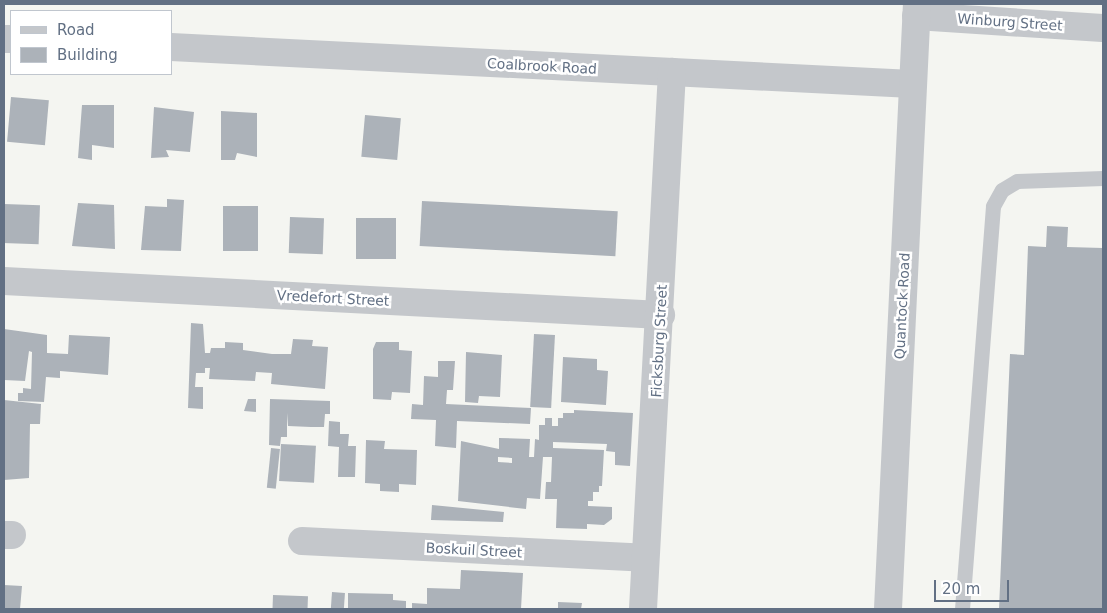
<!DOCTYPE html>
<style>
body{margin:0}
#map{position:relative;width:1107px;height:613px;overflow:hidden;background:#f4f5f1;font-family:"DejaVu Sans",sans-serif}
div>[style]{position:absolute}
.building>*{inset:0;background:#acb2b9;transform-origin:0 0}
.service>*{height:15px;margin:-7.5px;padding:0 7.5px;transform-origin:7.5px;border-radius:7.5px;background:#c4c7cb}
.minor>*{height:28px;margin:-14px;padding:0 14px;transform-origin:14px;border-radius:14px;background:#c4c7cb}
span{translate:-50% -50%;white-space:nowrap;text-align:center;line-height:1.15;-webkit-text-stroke:5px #fff;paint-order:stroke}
.street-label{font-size:14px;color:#627084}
.frame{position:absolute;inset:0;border:5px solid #627084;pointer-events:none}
.legend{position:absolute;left:10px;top:10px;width:162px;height:65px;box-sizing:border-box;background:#fff;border:1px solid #c0c6ce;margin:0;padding:6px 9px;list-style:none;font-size:15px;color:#627084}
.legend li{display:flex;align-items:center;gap:10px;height:25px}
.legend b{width:25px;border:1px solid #c0c6ce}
.scale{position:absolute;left:934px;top:580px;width:75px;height:22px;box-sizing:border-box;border:2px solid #627084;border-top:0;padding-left:6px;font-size:15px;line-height:18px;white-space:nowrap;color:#627084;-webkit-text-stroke:4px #fff;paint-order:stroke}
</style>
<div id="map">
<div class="building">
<i style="left:11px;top:97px;width:38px;height:45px;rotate:5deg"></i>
<i style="clip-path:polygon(82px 105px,114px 105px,114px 148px,92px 145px,92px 160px,78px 158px)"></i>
<i style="clip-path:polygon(154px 107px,194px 112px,190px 152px,166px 150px,169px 157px,151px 158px)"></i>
<i style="clip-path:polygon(221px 111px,257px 113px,257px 157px,237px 153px,235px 160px,221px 160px)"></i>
<i style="left:365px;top:115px;width:36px;height:42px;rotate:5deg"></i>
<i style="clip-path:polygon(167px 199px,184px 200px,181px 251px,141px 250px,145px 206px,167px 207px)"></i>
<i style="left:422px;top:201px;width:196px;height:45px;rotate:3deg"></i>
<i style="clip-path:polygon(78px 203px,114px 205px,115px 249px,72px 246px)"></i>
<i style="left:4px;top:204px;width:36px;height:39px;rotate:2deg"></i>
<i style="left:223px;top:206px;width:35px;height:45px"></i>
<i style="left:290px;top:217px;width:34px;height:36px;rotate:2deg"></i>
<i style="left:356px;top:218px;width:40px;height:41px"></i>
<i style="clip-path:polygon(1047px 226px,1068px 227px,1067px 247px,1103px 248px,1103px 609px,999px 609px,1010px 354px,1024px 355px,1028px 246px,1046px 247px)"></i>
<i style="clip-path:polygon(191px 323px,203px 324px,205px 353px,210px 353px,211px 348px,225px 348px,225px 342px,243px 343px,243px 350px,272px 354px,291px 354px,293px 339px,313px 340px,312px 346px,328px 347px,325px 389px,271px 384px,272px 373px,256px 372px,255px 381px,209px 379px,210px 368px,205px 368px,205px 373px,196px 373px,195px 387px,203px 387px,203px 409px,188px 408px)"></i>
<i style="clip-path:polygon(4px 329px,47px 335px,47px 353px,68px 354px,69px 335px,110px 337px,108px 375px,60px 371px,60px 378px,46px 377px,44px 402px,18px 401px,18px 393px,23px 393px,23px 388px,31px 389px,32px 352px,29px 351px,25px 381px,4px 380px)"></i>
<i style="left:534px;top:334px;width:21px;height:73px;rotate:3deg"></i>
<i style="clip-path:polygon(376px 342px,399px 342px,399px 350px,412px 351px,410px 393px,392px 392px,391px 400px,373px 399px,373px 349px)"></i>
<i style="clip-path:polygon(466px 352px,502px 355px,500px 397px,479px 396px,478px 403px,465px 402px)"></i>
<i style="clip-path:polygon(563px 357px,597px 359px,597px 370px,608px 371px,606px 405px,561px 402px)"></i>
<i style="clip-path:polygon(438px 361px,455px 361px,453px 390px,447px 390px,446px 404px,531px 408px,530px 424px,457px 421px,456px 448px,435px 446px,436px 420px,411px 419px,412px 404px,423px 405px,424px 376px,438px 377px)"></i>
<i style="clip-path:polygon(248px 399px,256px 399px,256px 412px,244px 411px)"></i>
<i style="clip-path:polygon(270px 399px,330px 401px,330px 414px,325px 414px,324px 427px,311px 427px,288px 426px,287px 413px,287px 437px,281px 437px,280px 446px,269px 445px)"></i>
<i style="clip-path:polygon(4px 400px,41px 404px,40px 424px,30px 424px,29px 478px,4px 480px)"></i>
<i style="clip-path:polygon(evenodd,574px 410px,633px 413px,630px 466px,615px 465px,615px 452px,606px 451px,607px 444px,553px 442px,553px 448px,604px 450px,602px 486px,599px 486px,599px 492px,593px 492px,593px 501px,588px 501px,588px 506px,612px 507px,612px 519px,604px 525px,587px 524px,587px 529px,556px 528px,557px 499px,545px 499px,546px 482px,551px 482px,552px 457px,543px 457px,540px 499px,527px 498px,526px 509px,458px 501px,461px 441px,499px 449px,499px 438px,530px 439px,529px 457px,534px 457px,535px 439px,539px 440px,539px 425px,545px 425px,545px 418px,552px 418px,552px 426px,558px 426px,558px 418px,563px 418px,563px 413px,574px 413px,574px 410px,498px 457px,512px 458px,512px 463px,498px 462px,498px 457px)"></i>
<i style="clip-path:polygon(329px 421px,340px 422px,340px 434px,349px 434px,348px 446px,356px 446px,355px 477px,338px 477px,339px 447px,328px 446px)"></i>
<i style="clip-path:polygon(366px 440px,385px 441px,384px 449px,417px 450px,416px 485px,399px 484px,399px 492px,380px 491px,380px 484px,365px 483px)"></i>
<i style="left:281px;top:444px;width:35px;height:37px;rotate:3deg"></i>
<i style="left:271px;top:448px;width:9px;height:40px;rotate:6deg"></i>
<i style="clip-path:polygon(432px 505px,504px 512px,503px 522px,431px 520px)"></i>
<i style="clip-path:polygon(461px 570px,523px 573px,521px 609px,412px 609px,412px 603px,427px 604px,427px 588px,460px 589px)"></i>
<i style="clip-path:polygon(4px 585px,22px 586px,20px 609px,4px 609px)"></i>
<i style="left:332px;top:592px;width:13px;height:17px;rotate:4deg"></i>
<i style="clip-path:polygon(348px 593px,393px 594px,393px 600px,406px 601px,406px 609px,348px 609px)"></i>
<i style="left:273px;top:595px;width:35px;height:14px;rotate:2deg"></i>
<i style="clip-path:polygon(558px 602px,582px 603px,581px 609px,558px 609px)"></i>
</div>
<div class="service">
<i style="left:962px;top:609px;width:404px;rotate:-85.6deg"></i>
<i style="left:993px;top:206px;width:18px;rotate:-61deg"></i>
<i style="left:1002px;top:190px;width:17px;rotate:-31deg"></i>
<i style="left:1017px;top:181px;width:86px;rotate:-2deg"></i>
</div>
<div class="minor">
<i style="left:916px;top:16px;width:187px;rotate:3.7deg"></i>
<i style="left:4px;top:39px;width:7px"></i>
<i style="left:171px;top:47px;width:742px;rotate:2.86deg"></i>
<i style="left:4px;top:281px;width:658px;rotate:2.96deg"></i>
<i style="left:4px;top:535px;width:8px"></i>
<i style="left:302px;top:541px;width:343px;rotate:2.8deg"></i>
<i style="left:643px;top:609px;width:538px;rotate:-86.91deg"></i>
<i style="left:888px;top:609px;width:606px;rotate:-87.26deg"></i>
</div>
<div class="street-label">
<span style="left:1010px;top:22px;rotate:4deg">Winburg Street</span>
<span style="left:542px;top:66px;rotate:3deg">Coalbrook Road</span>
<span style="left:333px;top:298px;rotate:3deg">Vredefort Street</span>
<span style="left:902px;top:306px;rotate:-87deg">Quantock Road</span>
<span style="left:659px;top:341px;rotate:-87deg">Ficksburg Street</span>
<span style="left:474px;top:550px;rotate:3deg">Boskuil Street</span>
</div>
<div class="frame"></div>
<ul class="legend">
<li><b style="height:6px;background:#c4c7cb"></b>Road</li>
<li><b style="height:14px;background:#acb2b9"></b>Building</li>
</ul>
<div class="scale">20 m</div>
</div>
